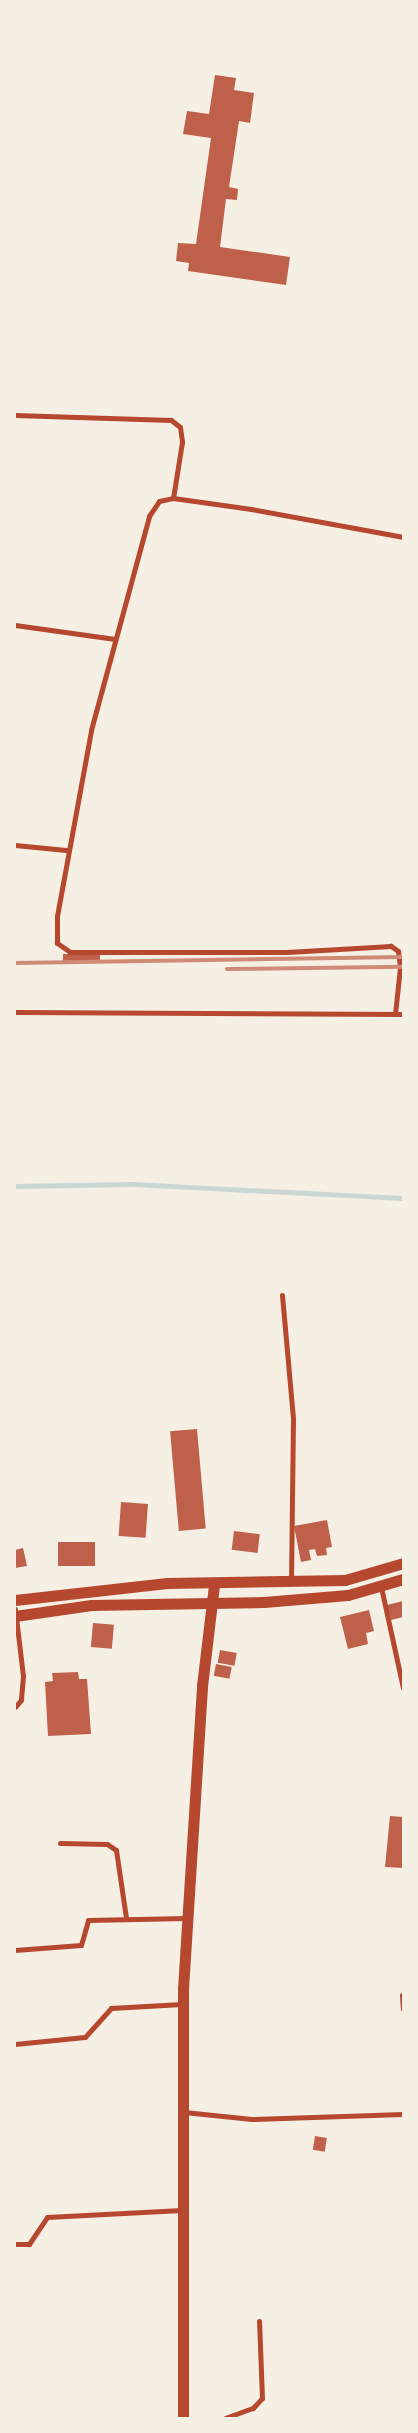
<!DOCTYPE html>
<style>
body{margin:0}
#map{position:relative;width:418px;height:2433px;overflow:hidden;background:#f6efe4;font-family:"Archivo Narrow",sans-serif}
div>[style]{position:absolute}
.stream>*{height:4.5px;margin:-2.25px;padding:0 2.25px;transform-origin:2.25px;border-radius:2.25px;background:#c9d6d2}
.building>*{inset:0;background:#bf614a;transform-origin:0 0}
.minor>*{height:5px;margin:-2.5px;padding:0 2.5px;transform-origin:2.5px;border-radius:2.5px;background:#b5482f}
.primary>*{height:11px;margin:-5.5px;padding:0 5.5px;transform-origin:5.5px;border-radius:5.5px;background:#b5482f}
.trunk>*{height:11px;margin:-5.5px;padding:0 5.5px;transform-origin:5.5px;border-radius:5.5px;background:#b5482f}
.rail>*{height:4px;margin:-2px;padding:0 2px;transform-origin:2px;border-radius:2px;background:#cf8b77}
span{translate:-50% -50%;white-space:nowrap;text-align:center;line-height:1.15;-webkit-text-stroke:4.5px #f6efe4;paint-order:stroke}
.frame{position:absolute;inset:0;border:16px solid #f6efe4;pointer-events:none}
</style>
<div id="map">
<div class="stream">
<i style="left:15px;top:1186px;width:119px;rotate:-1deg"></i>
<i style="left:134px;top:1184px;width:269px;rotate:3deg"></i>
</div>
<div class="building">
<i style="clip-path:polygon(215px 75px,236px 78px,234px 90px,254px 93px,250px 123px,239px 121px,229px 187px,238px 189px,237px 200px,226px 199px,220px 247px,290px 257px,286px 285px,188px 271px,189px 263px,176px 261px,178px 243px,196px 244px,211px 138px,183px 134px,187px 111px,209px 114px)"></i>
<i style="left:63px;top:954px;width:37px;height:7px"></i>
<i style="left:197px;top:1429px;width:100px;height:27px;rotate:85deg"></i>
<i style="left:121px;top:1502px;width:27px;height:34px;rotate:4deg"></i>
<i style="clip-path:polygon(327px 1520px,332px 1547px,326px 1548px,327px 1555px,317px 1556px,315px 1549px,309px 1550px,311px 1560px,301px 1562px,294px 1526px)"></i>
<i style="left:234px;top:1531px;width:26px;height:19px;rotate:7deg"></i>
<i style="left:58px;top:1542px;width:37px;height:24px"></i>
<i style="clip-path:polygon(23px 1548px,27px 1566px,15px 1568px,15px 1550px)"></i>
<i style="clip-path:polygon(403px 1601px,403px 1617px,391px 1620px,387px 1605px)"></i>
<i style="clip-path:polygon(369px 1610px,374px 1631px,366px 1633px,368px 1644px,348px 1649px,340px 1617px)"></i>
<i style="left:93px;top:1623px;width:21px;height:24px;rotate:5deg"></i>
<i style="left:220px;top:1650px;width:17px;height:13px;rotate:10deg"></i>
<i style="left:216px;top:1664px;width:16px;height:12px;rotate:11deg"></i>
<i style="clip-path:polygon(78px 1672px,79px 1679px,87px 1679px,91px 1734px,48px 1736px,45px 1682px,53px 1681px,52px 1673px)"></i>
<i style="clip-path:polygon(390px 1816px,403px 1817px,403px 1868px,385px 1867px)"></i>
<i style="left:315px;top:2136px;width:12px;height:14px;rotate:9deg"></i>
</div>
<div class="minor">
<i style="left:15px;top:415px;width:156px;rotate:1.8deg"></i>
<i style="left:171px;top:420px;width:11px;rotate:38deg"></i>
<i style="left:180px;top:427px;width:15px;rotate:82deg"></i>
<i style="left:182px;top:442px;width:57px;rotate:99.1deg"></i>
<i style="left:15px;top:625px;width:101px;rotate:8deg"></i>
<i style="left:15px;top:845px;width:51px;rotate:5.6deg"></i>
<i style="left:15px;top:1012px;width:388px;rotate:0.3deg"></i>
<i style="left:395px;top:1014px;width:47px;rotate:-83.9deg"></i>
<i style="left:400px;top:967px;width:16px;rotate:-97deg"></i>
<i style="left:398px;top:951px;width:9px;rotate:-144deg"></i>
<i style="left:391px;top:946px;width:104px;rotate:176.7deg"></i>
<i style="left:287px;top:952px;width:217px;rotate:180deg"></i>
<i style="left:70px;top:952px;width:16px;rotate:-145deg"></i>
<i style="left:57px;top:943px;width:27px;rotate:-90deg"></i>
<i style="left:57px;top:916px;width:189px;rotate:-79.6deg"></i>
<i style="left:91px;top:730px;width:222px;rotate:-74.8deg"></i>
<i style="left:149px;top:516px;width:18px;rotate:-56deg"></i>
<i style="left:159px;top:501px;width:14px;rotate:-12deg"></i>
<i style="left:173px;top:498px;width:79px;rotate:8deg"></i>
<i style="left:251px;top:509px;width:155px;rotate:10.4deg"></i>
<i style="left:282px;top:1295px;width:123px;rotate:84.9deg"></i>
<i style="left:293px;top:1418px;width:164px;rotate:90.7deg"></i>
<i style="left:381px;top:1587px;width:103px;rotate:77.7deg"></i>
<i style="left:15px;top:1609px;width:67px;rotate:83.2deg"></i>
<i style="left:23px;top:1676px;width:24px;rotate:95deg"></i>
<i style="left:21px;top:1700px;width:9px;rotate:131deg"></i>
<i style="left:60px;top:1843px;width:47px;rotate:1.2deg"></i>
<i style="left:107px;top:1844px;width:11px;rotate:34deg"></i>
<i style="left:116px;top:1850px;width:69px;rotate:81.6deg"></i>
<i style="left:15px;top:1950px;width:66px;rotate:-4.3deg"></i>
<i style="left:81px;top:1945px;width:26px;rotate:-74deg"></i>
<i style="left:88px;top:1920px;width:99px;rotate:-1.2deg"></i>
<i style="left:402px;top:1995px;width:14px;rotate:86deg"></i>
<i style="left:15px;top:2044px;width:70px;rotate:-5.7deg"></i>
<i style="left:85px;top:2037px;width:39px;rotate:-48deg"></i>
<i style="left:111px;top:2008px;width:71px;rotate:-3.2deg"></i>
<i style="left:184px;top:2112px;width:68px;rotate:5.9deg"></i>
<i style="left:252px;top:2119px;width:151px;rotate:-1.9deg"></i>
<i style="left:15px;top:2244px;width:14px"></i>
<i style="left:29px;top:2244px;width:32px;rotate:-56deg"></i>
<i style="left:47px;top:2217px;width:135px;rotate:-3deg"></i>
<i style="left:225px;top:2418px;width:30px;rotate:-20deg"></i>
<i style="left:253px;top:2408px;width:13px;rotate:-48deg"></i>
<i style="left:262px;top:2398px;width:77px;rotate:-92.2deg"></i>
</div>
<div class="primary">
<i style="left:183px;top:2418px;width:429px;rotate:-90deg"></i>
<i style="left:183px;top:1989px;width:304px;rotate:-86.4deg"></i>
<i style="left:202px;top:1686px;width:102px;rotate:-83.2deg"></i>
</div>
<div class="trunk">
<i style="left:15px;top:1600px;width:153px;rotate:-6.4deg"></i>
<i style="left:167px;top:1583px;width:178px;rotate:-1deg"></i>
<i style="left:345px;top:1580px;width:60px;rotate:-16.3deg"></i>
<i style="left:15px;top:1616px;width:77px;rotate:-8.2deg"></i>
<i style="left:91px;top:1605px;width:173px;rotate:-1deg"></i>
<i style="left:264px;top:1602px;width:84px;rotate:-4.8deg"></i>
<i style="left:348px;top:1595px;width:57px;rotate:-16.2deg"></i>
</div>
<div class="rail">
<i style="left:15px;top:963px;width:388px;rotate:-0.9deg"></i>
<i style="left:227px;top:969px;width:176px;rotate:-0.7deg"></i>
</div>
<div class="frame"></div>
</div>
